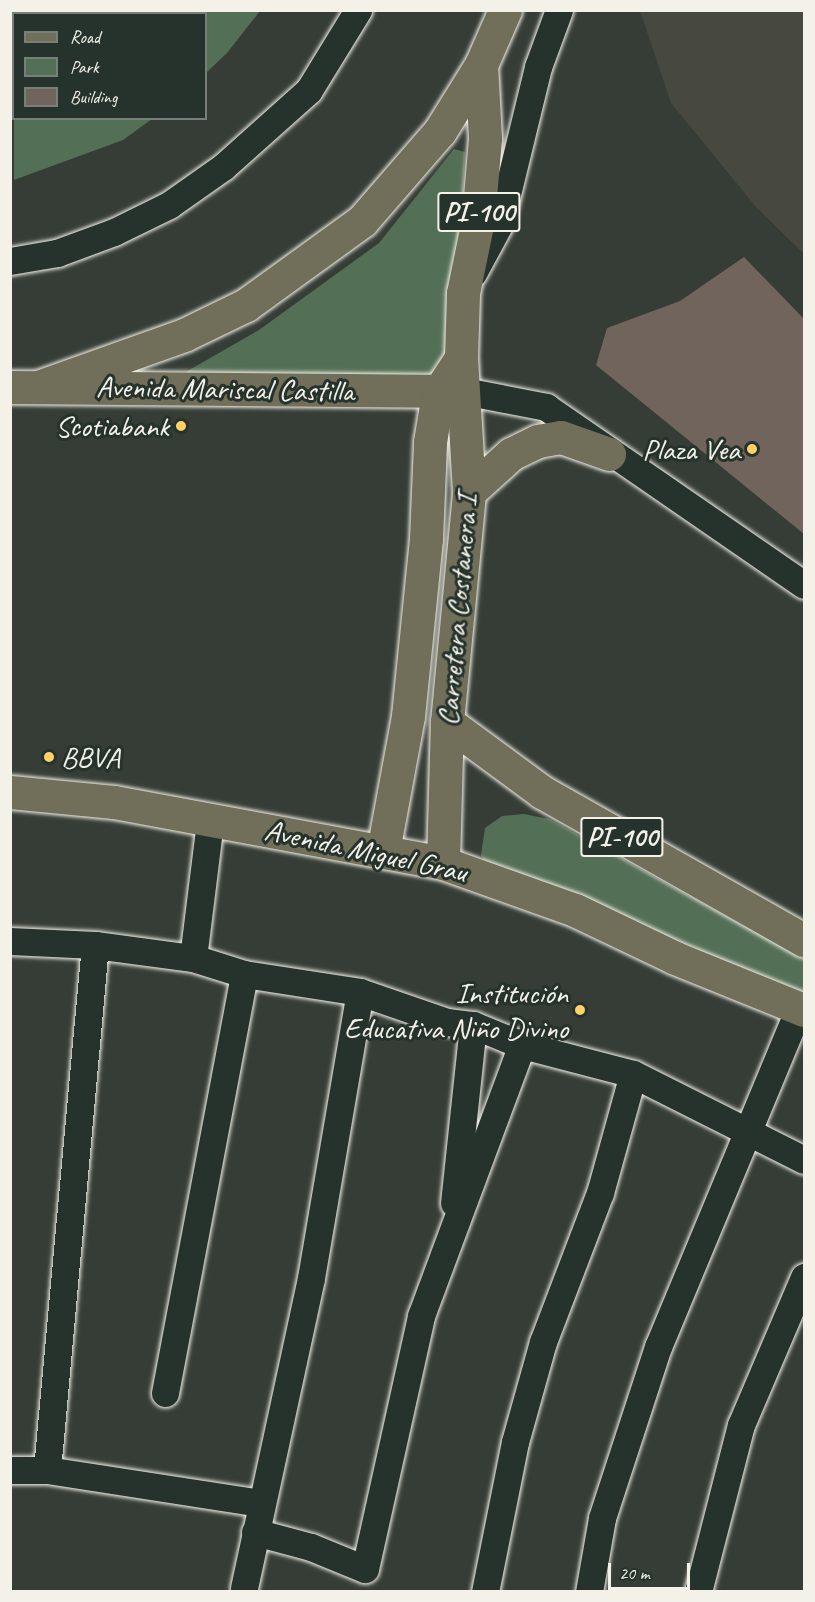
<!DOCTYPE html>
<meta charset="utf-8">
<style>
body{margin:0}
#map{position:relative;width:815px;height:1602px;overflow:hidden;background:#353d36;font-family:Caveat,sans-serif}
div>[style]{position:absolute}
.built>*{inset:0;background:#474941}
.green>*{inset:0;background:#536f56}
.building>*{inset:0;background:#71645c}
.roads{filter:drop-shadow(0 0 2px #f4f1e8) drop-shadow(0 0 2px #f4f1e8)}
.minor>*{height:27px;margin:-13.5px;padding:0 13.5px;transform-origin:13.5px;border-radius:13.5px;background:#26332d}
.major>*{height:33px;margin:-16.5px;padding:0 16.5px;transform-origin:16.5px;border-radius:16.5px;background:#716e59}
.dots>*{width:16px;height:16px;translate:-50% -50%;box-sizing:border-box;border:3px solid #26332d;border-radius:50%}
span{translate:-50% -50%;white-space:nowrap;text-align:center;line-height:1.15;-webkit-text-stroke:6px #26332d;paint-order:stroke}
.shield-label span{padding:2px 4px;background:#26332d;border:2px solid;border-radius:4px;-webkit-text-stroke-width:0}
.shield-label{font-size:28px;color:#f4f1e8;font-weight:700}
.street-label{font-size:30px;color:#f4f1e8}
.poi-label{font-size:30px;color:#f4f1e8}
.right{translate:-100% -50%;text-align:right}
.left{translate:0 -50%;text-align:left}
.frame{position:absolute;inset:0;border:12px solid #f4f1e8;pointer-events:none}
.legend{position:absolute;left:12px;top:12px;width:195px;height:108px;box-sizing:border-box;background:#26332d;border:2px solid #787f78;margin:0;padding:8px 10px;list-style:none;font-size:18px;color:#f4f1e8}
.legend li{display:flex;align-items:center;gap:12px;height:30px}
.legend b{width:30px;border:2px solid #787f78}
.scale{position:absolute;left:608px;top:1563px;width:82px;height:27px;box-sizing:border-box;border:3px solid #f4f1e8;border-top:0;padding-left:8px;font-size:18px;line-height:21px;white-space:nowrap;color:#f4f1e8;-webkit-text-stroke:4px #26332d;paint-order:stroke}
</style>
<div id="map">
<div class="built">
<i style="clip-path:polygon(640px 11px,804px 11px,804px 254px,756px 207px,671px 103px)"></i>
</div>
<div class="green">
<i style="clip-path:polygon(15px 10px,260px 10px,260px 11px,227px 53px,206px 73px,206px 14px)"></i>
<i style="clip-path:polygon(14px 119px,14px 118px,152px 119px,123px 140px,14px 180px)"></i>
<i style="clip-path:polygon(454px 149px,465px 152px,454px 358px,434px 381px,156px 389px,259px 330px,379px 243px)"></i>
<i style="clip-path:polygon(524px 814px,549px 819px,804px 959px,804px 995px,606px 910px,489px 870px,481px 855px,485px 828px,502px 816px)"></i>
</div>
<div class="building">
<i style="clip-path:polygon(744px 257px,804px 319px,804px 534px,596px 365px,607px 328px,680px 301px)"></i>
</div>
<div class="roads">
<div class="minor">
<i style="left:10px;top:261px;width:48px;rotate:-9.7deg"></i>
<i style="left:57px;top:253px;width:61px;rotate:-20.2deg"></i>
<i style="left:114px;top:232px;width:61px;rotate:-26.1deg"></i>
<i style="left:169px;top:205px;width:66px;rotate:-35.1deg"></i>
<i style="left:223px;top:167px;width:115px;rotate:-41.8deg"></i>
<i style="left:309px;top:90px;width:94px;rotate:-58.5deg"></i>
<i style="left:473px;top:273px;width:57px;rotate:-61.6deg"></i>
<i style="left:500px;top:223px;width:161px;rotate:-76.3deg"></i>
<i style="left:538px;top:67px;width:61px;rotate:-69.8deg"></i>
<i style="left:464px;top:391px;width:84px;rotate:11deg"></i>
<i style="left:546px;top:407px;width:313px;rotate:34.6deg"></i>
<i style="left:10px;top:941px;width:85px;rotate:2.7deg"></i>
<i style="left:95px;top:945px;width:99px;rotate:7.6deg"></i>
<i style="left:193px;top:958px;width:53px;rotate:17.4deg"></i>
<i style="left:244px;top:974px;width:117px;rotate:8.8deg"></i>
<i style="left:360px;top:992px;width:92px;rotate:19deg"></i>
<i style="left:447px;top:1022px;width:26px;rotate:7deg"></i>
<i style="left:473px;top:1025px;width:53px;rotate:22.2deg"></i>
<i style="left:522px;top:1045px;width:115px;rotate:14.6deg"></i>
<i style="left:633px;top:1074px;width:191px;rotate:26.7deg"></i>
<i style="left:193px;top:958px;width:138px;rotate:-82.9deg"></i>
<i style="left:454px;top:1203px;width:179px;rotate:-83.9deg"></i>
<i style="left:165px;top:1393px;width:426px;rotate:-79.3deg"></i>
<i style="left:10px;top:1470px;width:37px"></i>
<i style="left:47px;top:1470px;width:217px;rotate:8.8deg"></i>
<i style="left:47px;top:1470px;width:527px;rotate:-84.78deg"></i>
<i style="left:255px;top:1532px;width:58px;rotate:15deg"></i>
<i style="left:311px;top:1547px;width:58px;rotate:22.2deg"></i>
<i style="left:365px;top:1569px;width:259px;rotate:-77.5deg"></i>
<i style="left:421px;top:1316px;width:289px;rotate:-69.6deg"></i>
<i style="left:244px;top:1588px;width:317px;rotate:-77.8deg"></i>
<i style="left:311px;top:1278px;width:290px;rotate:-80.3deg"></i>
<i style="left:485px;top:1592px;width:153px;rotate:-78.7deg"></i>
<i style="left:515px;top:1442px;width:104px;rotate:-74.4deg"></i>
<i style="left:543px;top:1342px;width:160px;rotate:-69.1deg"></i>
<i style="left:600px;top:1193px;width:123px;rotate:-74.5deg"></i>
<i style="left:589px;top:1592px;width:75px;rotate:-80deg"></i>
<i style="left:602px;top:1518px;width:180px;rotate:-71.9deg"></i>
<i style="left:658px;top:1347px;width:367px;rotate:-67.4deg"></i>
<i style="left:698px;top:1592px;width:172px;rotate:-75.6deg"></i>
<i style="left:741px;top:1425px;width:161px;rotate:-66.9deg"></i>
</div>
<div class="major">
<i style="left:10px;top:387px;width:449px;rotate:0.5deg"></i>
<i style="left:38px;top:387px;width:155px;rotate:-19.6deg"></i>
<i style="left:184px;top:335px;width:69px;rotate:-25.8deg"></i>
<i style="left:246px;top:305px;width:143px;rotate:-35.9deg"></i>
<i style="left:362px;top:221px;width:119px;rotate:-49.1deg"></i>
<i style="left:440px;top:131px;width:78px;rotate:-58.2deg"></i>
<i style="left:469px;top:492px;width:57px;rotate:-42.1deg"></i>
<i style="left:511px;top:454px;width:30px;rotate:-26deg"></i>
<i style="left:538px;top:441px;width:23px;rotate:-10deg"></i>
<i style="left:561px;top:437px;width:51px;rotate:19.5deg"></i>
<i style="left:447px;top:722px;width:118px;rotate:36.4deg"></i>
<i style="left:542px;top:792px;width:301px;rotate:29.5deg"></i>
<i style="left:10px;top:792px;width:104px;rotate:5.5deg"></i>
<i style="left:114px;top:802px;width:335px;rotate:10.5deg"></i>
<i style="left:443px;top:863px;width:140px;rotate:19.6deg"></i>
<i style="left:575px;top:910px;width:111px;rotate:25.6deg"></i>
<i style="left:675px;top:958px;width:139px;rotate:22deg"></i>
<i style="left:383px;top:851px;width:137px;rotate:-79.5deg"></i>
<i style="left:408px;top:716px;width:178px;rotate:-84.2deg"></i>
<i style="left:426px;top:539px;width:97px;rotate:-87.6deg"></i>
<i style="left:430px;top:442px;width:50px;rotate:-80.7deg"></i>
<i style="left:438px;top:393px;width:42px;rotate:-56.7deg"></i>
<i style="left:443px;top:863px;width:141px;rotate:-88.4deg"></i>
<i style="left:447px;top:722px;width:231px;rotate:-84.5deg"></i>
<i style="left:469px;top:492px;width:134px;rotate:-93.4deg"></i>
<i style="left:461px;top:358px;width:65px;rotate:-88.2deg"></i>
<i style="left:463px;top:293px;width:75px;rotate:-78.4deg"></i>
<i style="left:478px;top:220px;width:82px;rotate:-85.1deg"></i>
<i style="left:485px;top:138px;width:73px;rotate:-93.1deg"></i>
<i style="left:481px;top:65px;width:60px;rotate:-66.4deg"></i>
</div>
</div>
<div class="dots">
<i style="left:181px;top:426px;background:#ffd166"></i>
<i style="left:752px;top:449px;background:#ffd166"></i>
<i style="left:49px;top:757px;background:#ffd166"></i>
<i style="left:580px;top:1010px;background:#ffd166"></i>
</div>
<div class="shield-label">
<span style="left:479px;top:212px">PI-100</span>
<span style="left:622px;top:837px">PI-100</span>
</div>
<div class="street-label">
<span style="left:225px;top:389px;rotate:1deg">Avenida Mariscal Castilla</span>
<span style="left:457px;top:610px;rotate:-85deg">Carretera Costanera I</span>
<span style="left:366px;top:851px;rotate:12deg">Avenida Miguel Grau</span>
</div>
<div class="poi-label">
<span class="right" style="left:169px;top:426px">Scotiabank</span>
<span class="right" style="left:740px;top:449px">Plaza Vea</span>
<span class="left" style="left:61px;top:757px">BBVA</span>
<span class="right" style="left:568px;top:1010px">Institución<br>Educativa Niño Divino</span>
</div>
<div class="frame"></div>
<ul class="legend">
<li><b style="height:8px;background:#716e59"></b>Road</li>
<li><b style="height:16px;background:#536f56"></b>Park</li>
<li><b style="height:16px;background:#71645c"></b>Building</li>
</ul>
<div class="scale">20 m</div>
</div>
